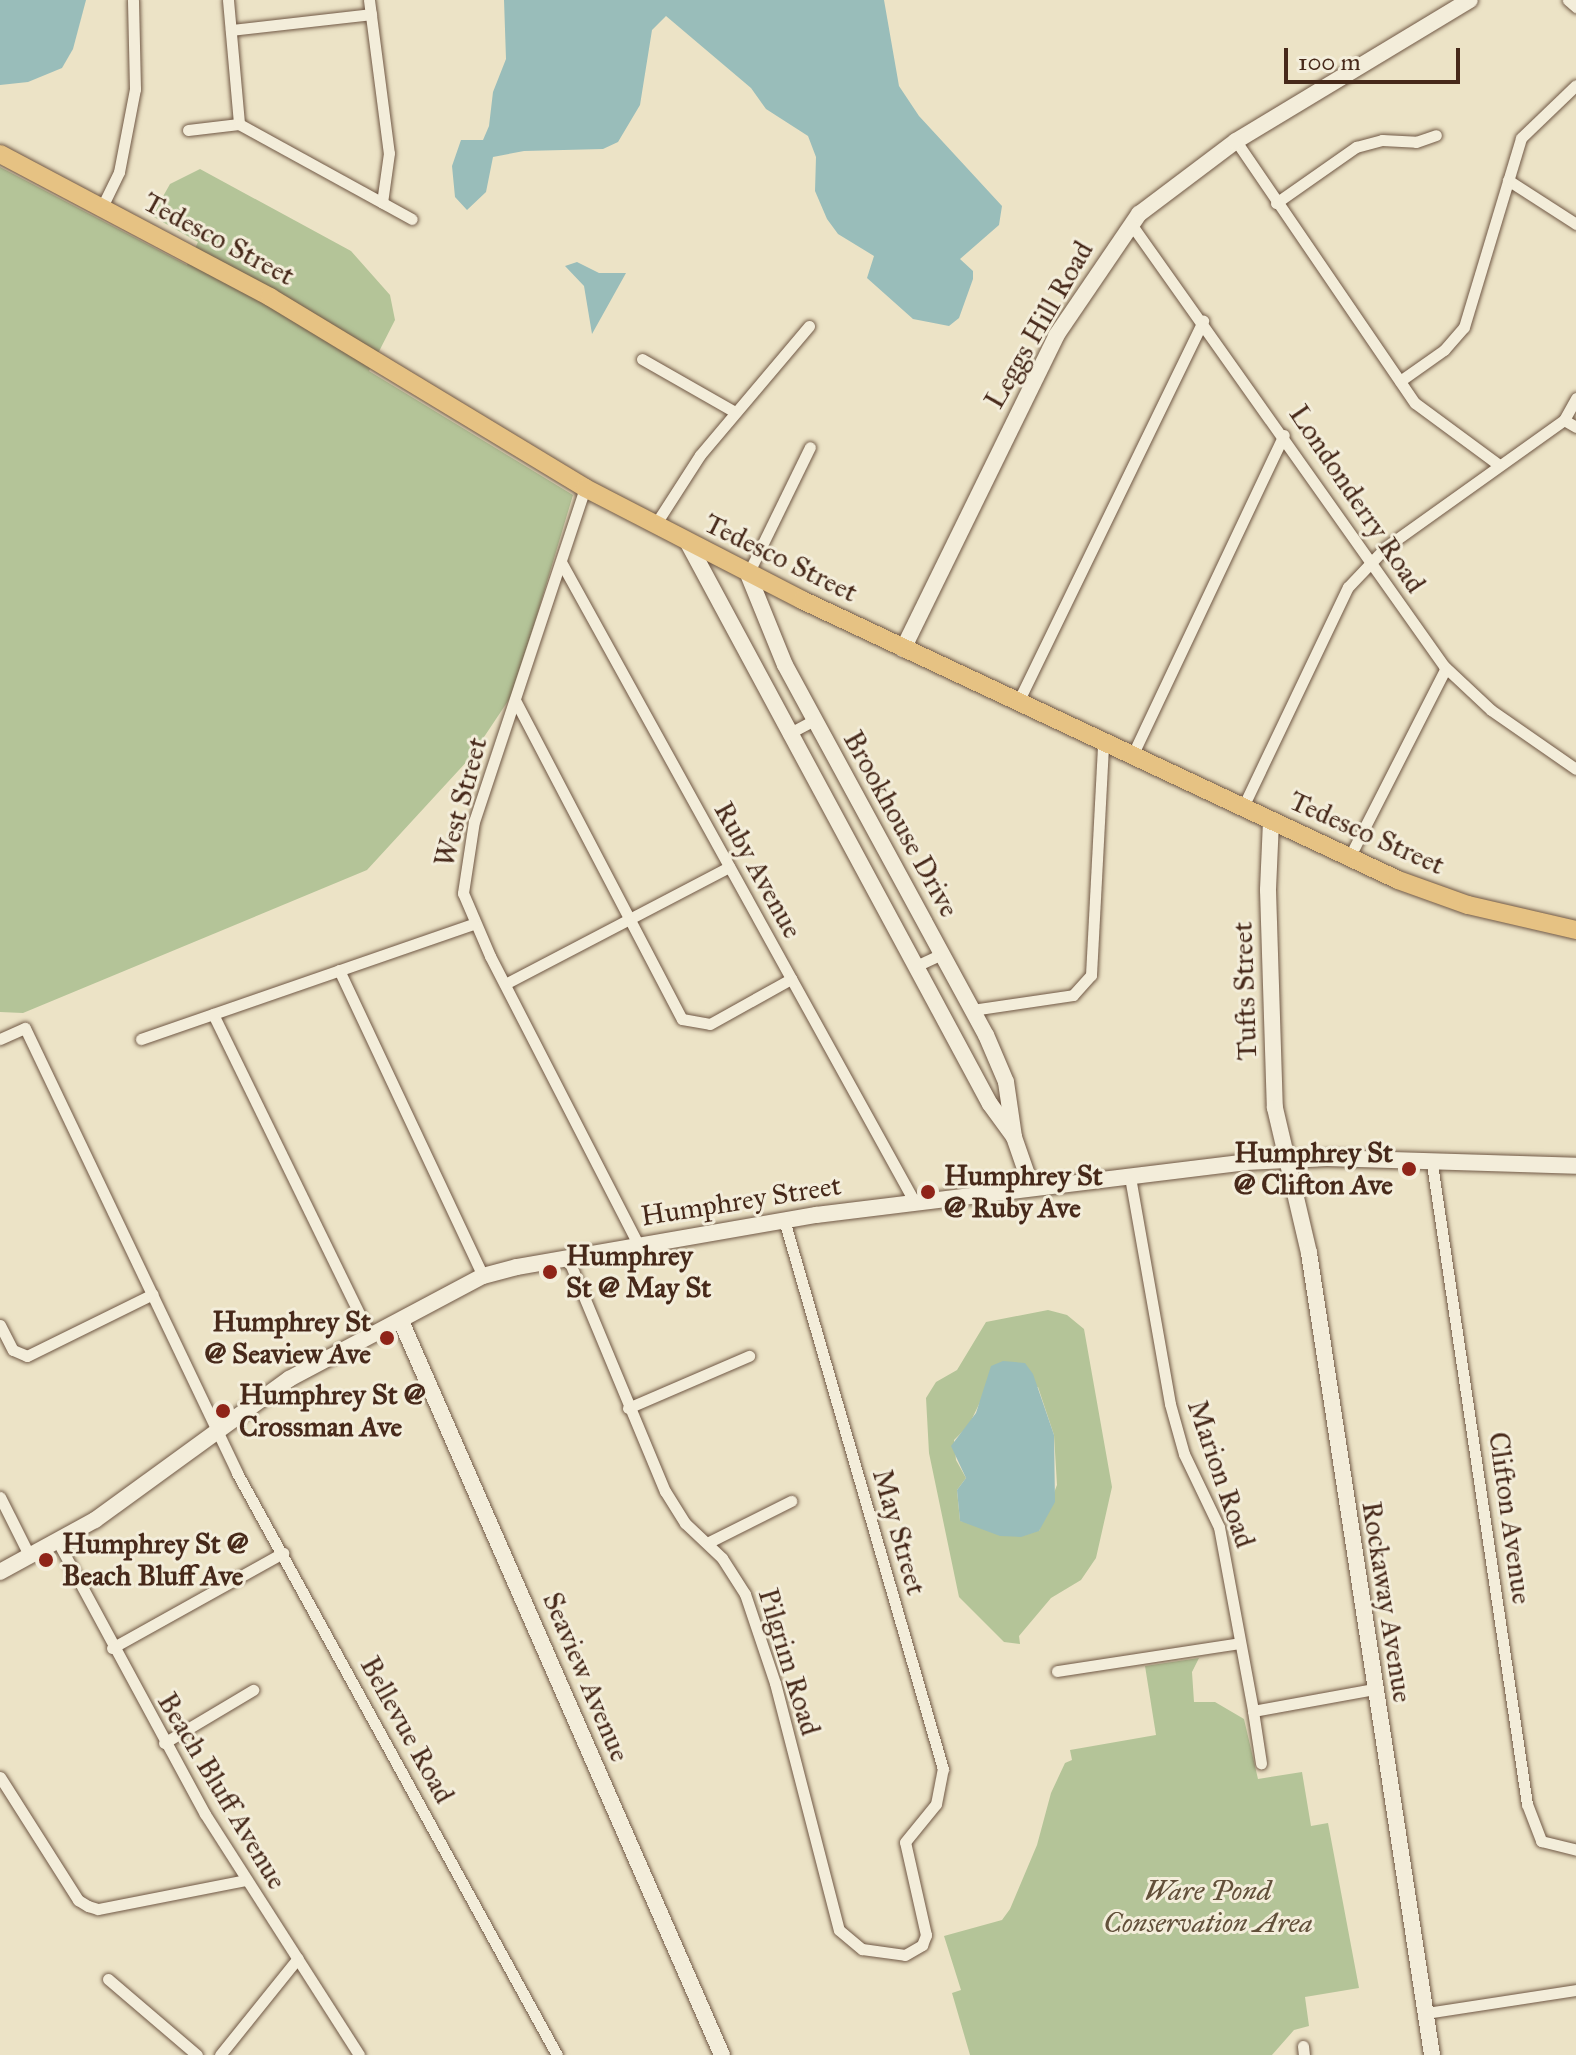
<!DOCTYPE html>
<style>
body{margin:0}
#map{position:relative;width:1576px;height:2055px;overflow:hidden;background:#ece3c6;font-family:"IM FELL Great Primer",serif}
div>[style]{position:absolute}
.green>*{inset:0;background:#b4c498}
.water>*{inset:0;background:#99bdba}
.roads{filter:drop-shadow(0 0 2px #705845) drop-shadow(0 0 2px #705845)}
.street>*{height:11px;margin:-5.5px;padding:0 5.5px;transform-origin:5.5px;border-radius:5.5px;background:#f3edda}
.secondary>*{height:16px;margin:-8px;padding:0 8px;transform-origin:8px;border-radius:8px;background:#f3edda}
.primary>*{height:18px;margin:-9px;padding:0 9px;transform-origin:9px;border-radius:9px;background:#e6c283}
.dots>*{width:22px;height:22px;translate:-50% -50%;box-sizing:border-box;border:4px solid #f3edda;border-radius:50%}
span{translate:-50% -50%;white-space:nowrap;text-align:center;line-height:1.15;-webkit-text-stroke:6px #f3edda;paint-order:stroke}
.street-label{font-size:28px;color:#47291a}
.poi-label{font-size:28px;color:#47291a;font-weight:700}
.right{translate:-100% -50%;text-align:right}
.left{translate:0 -50%;text-align:left}
.park-label{font-size:28px;color:#62503a;font-style:italic}
.scale{position:absolute;left:1284px;top:48px;width:176px;height:36px;box-sizing:border-box;border:4px solid #47291a;border-top:0;padding-left:10px;font-size:24px;line-height:28px;white-space:nowrap;color:#47291a;-webkit-text-stroke:6px #f3edda;paint-order:stroke}
</style>
<div id="map">
<div class="green">
<i style="clip-path:polygon(0 167px,187px 265px,198px 242px,152px 216px,170px 184px,200px 169px,351px 251px,390px 295px,395px 320px,369px 371px,573px 495px,514px 692px,470px 758px,367px 870px,23px 1013px,0 1012px)"></i>
<i style="clip-path:polygon(evenodd,1048px 1310px,1067px 1315px,1084px 1329px,1112px 1487px,1096px 1558px,1081px 1580px,1051px 1598px,1019px 1636px,1020px 1644px,1004px 1642px,959px 1597px,929px 1453px,926px 1398px,936px 1382px,957px 1370px,986px 1322px,1048px 1310px,1038px 1387px,1054px 1435px,1057px 1485px,1039px 1531px,960px 1521px,957px 1490px,966px 1478px,956px 1460px,954px 1440px,969px 1425px,981px 1400px,1038px 1387px)"></i>
<i style="clip-path:polygon(1199px 1658px,1192px 1672px,1194px 1702px,1215px 1702px,1244px 1719px,1258px 1779px,1302px 1772px,1311px 1826px,1328px 1823px,1359px 1988px,1305px 1997px,1309px 2026px,1294px 2030px,1272px 2055px,970px 2055px,952px 1993px,961px 1990px,944px 1936px,1002px 1920px,1010px 1909px,1037px 1845px,1051px 1793px,1065px 1763px,1072px 1760px,1070px 1750px,1156px 1735px,1145px 1666px)"></i>
</div>
<div class="water">
<i style="clip-path:polygon(0 0,86px 0,73px 49px,62px 68px,28px 82px,0 85px)"></i>
<i style="clip-path:polygon(504px 0,884px 0,899px 86px,919px 116px,1002px 206px,999px 225px,960px 259px,973px 271px,973px 279px,959px 318px,949px 326px,913px 319px,867px 278px,874px 256px,838px 234px,827px 219px,815px 191px,816px 157px,808px 136px,766px 109px,751px 88px,666px 16px,652px 30px,640px 105px,618px 142px,603px 149px,524px 151px,493px 157px,486px 192px,467px 210px,455px 197px,452px 166px,461px 140px,483px 140px,489px 126px,493px 92px,506px 59px)"></i>
<i style="clip-path:polygon(577px 262px,599px 273px,626px 273px,592px 334px,584px 286px,565px 266px)"></i>
<i style="clip-path:polygon(1003px 1361px,1025px 1363px,1033px 1374px,1054px 1435px,1055px 1502px,1039px 1531px,1021px 1537px,1000px 1536px,960px 1521px,957px 1490px,966px 1478px,951px 1446px,976px 1413px,991px 1366px)"></i>
</div>
<div class="roads">
<div class="street">
<i style="left:228px;top:0;width:124px;rotate:84.9deg"></i>
<i style="left:369px;top:0;width:154px;rotate:82.6deg"></i>
<i style="left:389px;top:153px;width:50px;rotate:98deg"></i>
<i style="left:1568px;top:0;width:11px;rotate:41deg"></i>
<i style="left:231px;top:30px;width:141px;rotate:-6.5deg"></i>
<i style="left:188px;top:130px;width:51px;rotate:-6.7deg"></i>
<i style="left:239px;top:124px;width:197px;rotate:28.8deg"></i>
<i style="left:1236px;top:141px;width:317px;rotate:55.7deg"></i>
<i style="left:1415px;top:403px;width:104px;rotate:36.4deg"></i>
<i style="left:1508px;top:180px;width:81px;rotate:32.9deg"></i>
<i style="left:1276px;top:203px;width:98px;rotate:-35deg"></i>
<i style="left:1356px;top:147px;width:27px;rotate:-15deg"></i>
<i style="left:1382px;top:140px;width:34px;rotate:3deg"></i>
<i style="left:1416px;top:142px;width:21px;rotate:-19deg"></i>
<i style="left:102px;top:207px;width:39px;rotate:-64deg"></i>
<i style="left:119px;top:172px;width:85px;rotate:-79.1deg"></i>
<i style="left:135px;top:89px;width:89px;rotate:-91.3deg"></i>
<i style="left:1131px;top:224px;width:542px;rotate:54.7deg"></i>
<i style="left:1444px;top:666px;width:64px;rotate:43.1deg"></i>
<i style="left:1491px;top:710px;width:103px;rotate:34.8deg"></i>
<i style="left:642px;top:359px;width:107px;rotate:29.7deg"></i>
<i style="left:1400px;top:381px;width:54px;rotate:-35.2deg"></i>
<i style="left:1444px;top:350px;width:30px;rotate:-49deg"></i>
<i style="left:1464px;top:327px;width:197px;rotate:-73.2deg"></i>
<i style="left:1521px;top:138px;width:76px;rotate:-43.9deg"></i>
<i style="left:1564px;top:420px;width:14px;rotate:30deg"></i>
<i style="left:585px;top:488px;width:351px;rotate:108.4deg"></i>
<i style="left:474px;top:821px;width:73px;rotate:98.7deg"></i>
<i style="left:463px;top:893px;width:69px;rotate:66.8deg"></i>
<i style="left:490px;top:956px;width:324px;rotate:62.8deg"></i>
<i style="left:655px;top:525px;width:83px;rotate:-57.3deg"></i>
<i style="left:700px;top:455px;width:169px;rotate:-49.8deg"></i>
<i style="left:561px;top:562px;width:730px;rotate:61.08deg"></i>
<i style="left:748px;top:574px;width:141px;rotate:-64deg"></i>
<i style="left:515px;top:700px;width:360px;rotate:62.4deg"></i>
<i style="left:682px;top:1019px;width:28px;rotate:10deg"></i>
<i style="left:710px;top:1024px;width:93px;rotate:-29.1deg"></i>
<i style="left:1018px;top:702px;width:424px;rotate:-64.1deg"></i>
<i style="left:788px;top:734px;width:30px;rotate:-28deg"></i>
<i style="left:1132px;top:756px;width:355px;rotate:-64.7deg"></i>
<i style="left:1242px;top:809px;width:246px;rotate:-64.5deg"></i>
<i style="left:1348px;top:587px;width:55px;rotate:-46.5deg"></i>
<i style="left:1386px;top:547px;width:219px;rotate:-35.5deg"></i>
<i style="left:1564px;top:420px;width:25px;rotate:-61deg"></i>
<i style="left:1349px;top:858px;width:213px;rotate:-63deg"></i>
<i style="left:916px;top:966px;width:29px;rotate:-25deg"></i>
<i style="left:339px;top:970px;width:338px;rotate:64.8deg"></i>
<i style="left:505px;top:984px;width:253px;rotate:-27.6deg"></i>
<i style="left:972px;top:1010px;width:102px;rotate:-8.4deg"></i>
<i style="left:1073px;top:995px;width:27px;rotate:-48deg"></i>
<i style="left:1091px;top:975px;width:231px;rotate:-87deg"></i>
<i style="left:213px;top:1014px;width:358px;rotate:64deg"></i>
<i style="left:0;top:1039px;width:27px;rotate:-24deg"></i>
<i style="left:25px;top:1028px;width:493px;rotate:64.5deg"></i>
<i style="left:237px;top:1473px;width:664px;rotate:61.2deg"></i>
<i style="left:141px;top:1039px;width:352px;rotate:-19.1deg"></i>
<i style="left:1432px;top:1164px;width:647px;rotate:81.56deg"></i>
<i style="left:1527px;top:1804px;width:40px;rotate:69deg"></i>
<i style="left:1541px;top:1841px;width:36px;rotate:14deg"></i>
<i style="left:1130px;top:1177px;width:230px;rotate:80deg"></i>
<i style="left:1170px;top:1404px;width:52px;rotate:74.4deg"></i>
<i style="left:1184px;top:1454px;width:81px;rotate:64.4deg"></i>
<i style="left:1219px;top:1527px;width:187px;rotate:79.5deg"></i>
<i style="left:1253px;top:1711px;width:123px;rotate:-10.3deg"></i>
<i style="left:567px;top:1256px;width:255px;rotate:67.4deg"></i>
<i style="left:665px;top:1491px;width:38px;rotate:58deg"></i>
<i style="left:685px;top:1523px;width:51px;rotate:43.4deg"></i>
<i style="left:722px;top:1558px;width:43px;rotate:57.4deg"></i>
<i style="left:745px;top:1594px;width:94px;rotate:71.4deg"></i>
<i style="left:775px;top:1683px;width:255px;rotate:75.5deg"></i>
<i style="left:839px;top:1930px;width:30px;rotate:40deg"></i>
<i style="left:862px;top:1949px;width:43px;rotate:7.9deg"></i>
<i style="left:905px;top:1955px;width:20px;rotate:-30deg"></i>
<i style="left:922px;top:1945px;width:11px;rotate:-68deg"></i>
<i style="left:926px;top:1935px;width:95px;rotate:-102.7deg"></i>
<i style="left:905px;top:1842px;width:49px;rotate:-50.8deg"></i>
<i style="left:936px;top:1804px;width:36px;rotate:-79deg"></i>
<i style="left:943px;top:1769px;width:572px;rotate:-106.15deg"></i>
<i style="left:0;top:1325px;width:28px;rotate:63deg"></i>
<i style="left:13px;top:1350px;width:15px;rotate:23deg"></i>
<i style="left:27px;top:1356px;width:140px;rotate:-26.2deg"></i>
<i style="left:628px;top:1408px;width:132px;rotate:-23.3deg"></i>
<i style="left:0;top:1497px;width:67px;rotate:63.4deg"></i>
<i style="left:709px;top:1542px;width:92px;rotate:-26.6deg"></i>
<i style="left:59px;top:1544px;width:307px;rotate:61.6deg"></i>
<i style="left:205px;top:1814px;width:286px;rotate:57.4deg"></i>
<i style="left:112px;top:1648px;width:196px;rotate:-29.1deg"></i>
<i style="left:1057px;top:1671px;width:184px;rotate:-8.7deg"></i>
<i style="left:1253px;top:1711px;width:53px;rotate:81.3deg"></i>
<i style="left:164px;top:1743px;width:104px;rotate:-30.8deg"></i>
<i style="left:0;top:1777px;width:146px;rotate:57.6deg"></i>
<i style="left:78px;top:1900px;width:12px;rotate:31deg"></i>
<i style="left:88px;top:1906px;width:10px;rotate:17deg"></i>
<i style="left:98px;top:1909px;width:151px;rotate:-11.1deg"></i>
<i style="left:108px;top:1979px;width:117px;rotate:40.5deg"></i>
<i style="left:1426px;top:2013px;width:152px;rotate:-8.7deg"></i>
<i style="left:1303px;top:2046px;width:9px;rotate:84deg"></i>
<i style="left:220px;top:2055px;width:124px;rotate:-51.2deg"></i>
</div>
<div class="secondary">
<i style="left:688px;top:543px;width:637px;rotate:61.71deg"></i>
<i style="left:990px;top:1104px;width:41px;rotate:54deg"></i>
<i style="left:1014px;top:1137px;width:52px;rotate:70.9deg"></i>
<i style="left:748px;top:574px;width:98px;rotate:67.9deg"></i>
<i style="left:785px;top:665px;width:421px;rotate:61.5deg"></i>
<i style="left:986px;top:1035px;width:51px;rotate:66.9deg"></i>
<i style="left:1006px;top:1082px;width:56px;rotate:81.7deg"></i>
<i style="left:903px;top:649px;width:348px;rotate:-63.9deg"></i>
<i style="left:1056px;top:336px;width:148px;rotate:-55.8deg"></i>
<i style="left:1139px;top:214px;width:121px;rotate:-37deg"></i>
<i style="left:1236px;top:141px;width:273px;rotate:-31.1deg"></i>
<i style="left:1271px;top:821px;width:69px;rotate:92.5deg"></i>
<i style="left:1268px;top:890px;width:218px;rotate:88.2deg"></i>
<i style="left:1275px;top:1108px;width:149px;rotate:76.8deg"></i>
<i style="left:1309px;top:1253px;width:811px;rotate:81.28deg"></i>
<i style="left:401px;top:1321px;width:801px;rotate:66.38deg"></i>
<i style="left:0;top:1572px;width:108px;rotate:-28.7deg"></i>
<i style="left:95px;top:1520px;width:240px;rotate:-36deg"></i>
<i style="left:289px;top:1379px;width:220px;rotate:-28deg"></i>
<i style="left:483px;top:1276px;width:35px;rotate:-15deg"></i>
<i style="left:517px;top:1267px;width:303px;rotate:-9.9deg"></i>
<i style="left:816px;top:1215px;width:432px;rotate:-7deg"></i>
<i style="left:1245px;top:1162px;width:82px;rotate:-2.8deg"></i>
<i style="left:1327px;top:1158px;width:249px;rotate:1.8deg"></i>
</div>
<div class="primary">
<i style="left:0;top:154px;width:306px;rotate:27.9deg"></i>
<i style="left:270px;top:297px;width:368px;rotate:31.2deg"></i>
<i style="left:585px;top:488px;width:244px;rotate:27.3deg"></i>
<i style="left:802px;top:600px;width:658px;rotate:25.16deg"></i>
<i style="left:1398px;top:880px;width:74px;rotate:19.7deg"></i>
<i style="left:1468px;top:905px;width:111px;rotate:13deg"></i>
</div>
</div>
<div class="dots">
<i style="left:1409px;top:1169px;background:#8f2418"></i>
<i style="left:928px;top:1192px;background:#8f2418"></i>
<i style="left:550px;top:1272px;background:#8f2418"></i>
<i style="left:387px;top:1338px;background:#8f2418"></i>
<i style="left:223px;top:1411px;background:#8f2418"></i>
<i style="left:46px;top:1560px;background:#8f2418"></i>
</div>
<div class="street-label">
<span style="left:219px;top:239px;rotate:28deg">Tedesco Street</span>
<span style="left:1039px;top:325px;rotate:-60deg">Leggs Hill Road</span>
<span style="left:1357px;top:499px;rotate:56deg">Londonderry Road</span>
<span style="left:781px;top:558px;rotate:26deg">Tedesco Street</span>
<span style="left:461px;top:802px;rotate:-75deg">West Street</span>
<span style="left:901px;top:824px;rotate:61deg">Brookhouse Drive</span>
<span style="left:1367px;top:833px;rotate:24deg">Tedesco Street</span>
<span style="left:758px;top:870px;rotate:61deg">Ruby Avenue</span>
<span style="left:1245px;top:991px;rotate:-92deg">Tufts Street</span>
<span style="left:741px;top:1201px;rotate:-9deg">Humphrey Street</span>
<span style="left:1221px;top:1474px;rotate:71deg">Marion Road</span>
<span style="left:1510px;top:1518px;rotate:82deg">Clifton Avenue</span>
<span style="left:899px;top:1532px;rotate:74deg">May Street</span>
<span style="left:1387px;top:1602px;rotate:81deg">Rockaway Avenue</span>
<span style="left:789px;top:1662px;rotate:73deg">Pilgrim Road</span>
<span style="left:586px;top:1677px;rotate:67deg">Seaview Avenue</span>
<span style="left:407px;top:1730px;rotate:61deg">Bellevue Road</span>
<span style="left:222px;top:1791px;rotate:59deg">Beach Bluff Avenue</span>
</div>
<div class="poi-label">
<span class="right" style="left:1393px;top:1169px">Humphrey St<br>@ Clifton Ave</span>
<span class="left" style="left:944px;top:1192px">Humphrey St<br>@ Ruby Ave</span>
<span class="left" style="left:566px;top:1272px">Humphrey<br>St @ May St</span>
<span class="right" style="left:371px;top:1338px">Humphrey St<br>@ Seaview Ave</span>
<span class="left" style="left:239px;top:1411px">Humphrey St @<br>Crossman Ave</span>
<span class="left" style="left:62px;top:1560px">Humphrey St @<br>Beach Bluff Ave</span>
</div>
<div class="park-label">
<span style="left:1208px;top:1907px">Ware Pond<br>Conservation Area</span>
</div>
<div class="scale">100 m</div>
</div>
